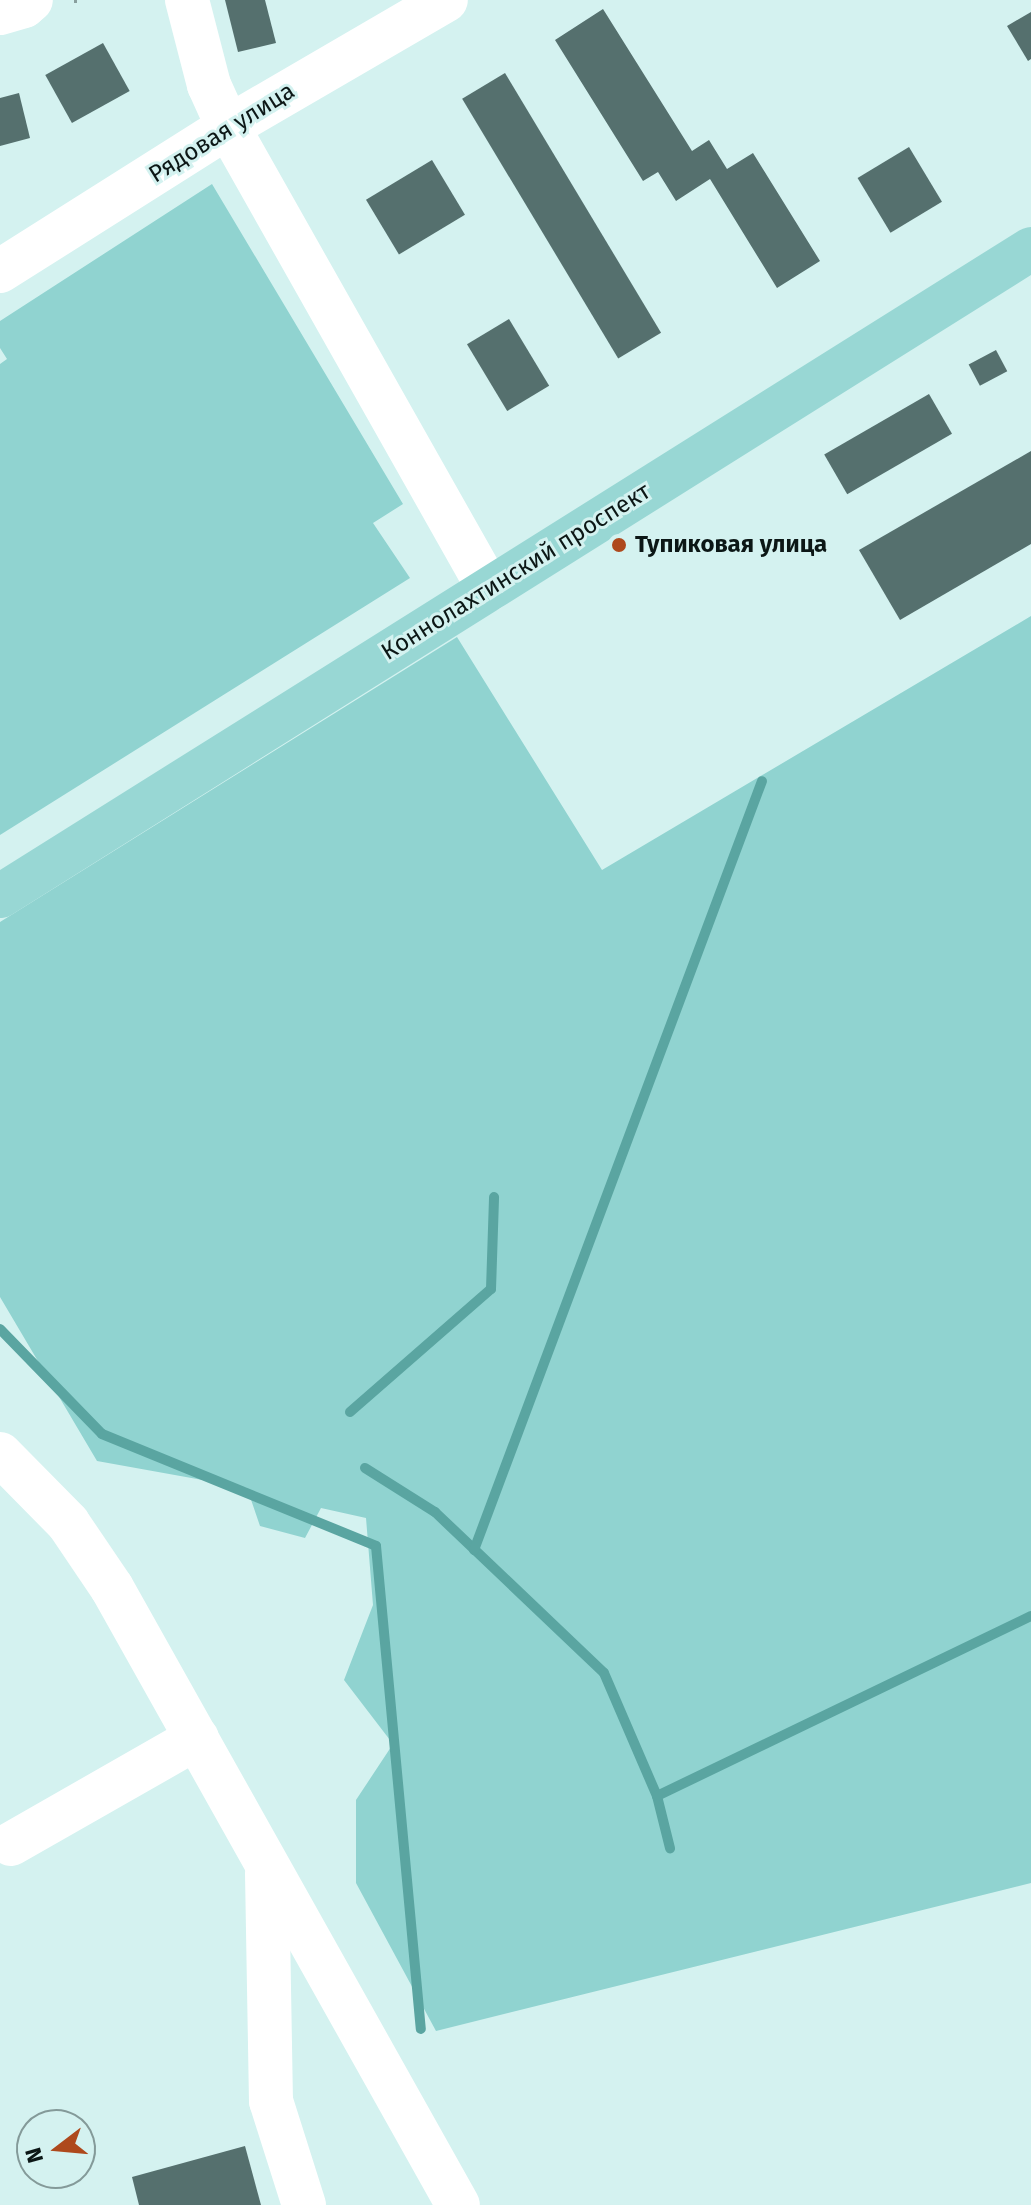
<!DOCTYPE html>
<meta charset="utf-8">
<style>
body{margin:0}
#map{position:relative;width:1031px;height:2205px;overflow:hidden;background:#d4f2f0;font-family:"Fira Sans",sans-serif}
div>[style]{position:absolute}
.green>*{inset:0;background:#90d3d0}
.stream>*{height:10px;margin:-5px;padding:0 5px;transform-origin:5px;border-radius:5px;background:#5aa5a1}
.building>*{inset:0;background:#55706e;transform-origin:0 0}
.path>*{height:5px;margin-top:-2.5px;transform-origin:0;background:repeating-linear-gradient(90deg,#889f9e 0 6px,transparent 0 10px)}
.minor>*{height:44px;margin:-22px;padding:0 22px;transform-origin:22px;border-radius:22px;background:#fff}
.major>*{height:44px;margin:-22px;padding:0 22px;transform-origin:22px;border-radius:22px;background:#98d7d4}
.dots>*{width:22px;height:22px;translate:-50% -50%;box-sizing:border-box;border:4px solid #d4f2f0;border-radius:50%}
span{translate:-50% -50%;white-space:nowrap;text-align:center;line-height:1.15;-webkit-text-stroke:6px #d4f2f0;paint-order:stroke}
.street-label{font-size:24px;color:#0c1716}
.poi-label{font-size:24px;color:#0c1716;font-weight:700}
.left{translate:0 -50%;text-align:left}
.north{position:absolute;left:16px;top:2109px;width:80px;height:80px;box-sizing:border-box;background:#d4f2f0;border:2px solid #849a99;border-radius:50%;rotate:254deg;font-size:22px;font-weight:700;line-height:32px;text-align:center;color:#0c1716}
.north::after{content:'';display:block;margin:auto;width:28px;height:36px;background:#ae491d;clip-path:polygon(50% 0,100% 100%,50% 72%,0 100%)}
</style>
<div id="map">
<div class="green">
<i style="clip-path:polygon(212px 184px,403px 504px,373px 523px,410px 578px,0 835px,0 364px,7px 359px,0 348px,0 321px)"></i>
<i style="clip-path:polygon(1031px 616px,1031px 1883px,436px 2031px,356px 1883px,356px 1800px,393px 1744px,344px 1680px,373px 1605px,366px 1518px,321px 1508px,305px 1538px,260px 1526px,247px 1488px,97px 1461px,0 1297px,0 922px,457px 637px,602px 870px)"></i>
</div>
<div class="stream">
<i style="left:0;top:1329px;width:146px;rotate:45.8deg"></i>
<i style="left:102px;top:1434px;width:296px;rotate:22.2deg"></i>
<i style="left:376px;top:1546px;width:485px;rotate:84.7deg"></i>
<i style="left:350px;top:1412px;width:187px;rotate:-41.1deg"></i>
<i style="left:491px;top:1289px;width:92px;rotate:-88.1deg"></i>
<i style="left:365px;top:1468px;width:83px;rotate:32.2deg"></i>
<i style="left:435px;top:1512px;width:233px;rotate:43.6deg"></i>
<i style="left:604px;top:1673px;width:134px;rotate:66.7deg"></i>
<i style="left:657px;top:1796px;width:54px;rotate:76deg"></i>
<i style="left:474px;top:1550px;width:821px;rotate:-69.47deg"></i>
<i style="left:657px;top:1796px;width:415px;rotate:-25.7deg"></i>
</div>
<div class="building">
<i style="clip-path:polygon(225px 0,265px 0,276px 43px,238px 52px)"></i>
<i style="clip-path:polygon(603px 9px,692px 151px,709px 140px,727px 169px,753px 153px,820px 261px,777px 288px,710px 179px,676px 201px,658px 172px,643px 181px,555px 40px)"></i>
<i style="clip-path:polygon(1031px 12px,1031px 59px,1028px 61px,1007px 26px)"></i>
<i style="left:103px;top:43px;width:55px;height:66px;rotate:61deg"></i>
<i style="left:505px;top:73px;width:303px;height:50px;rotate:59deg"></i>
<i style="clip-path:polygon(19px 93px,30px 138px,0 146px,0 98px)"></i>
<i style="left:909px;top:147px;width:64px;height:60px;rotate:59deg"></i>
<i style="left:432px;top:160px;width:64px;height:77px;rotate:59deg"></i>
<i style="left:509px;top:319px;width:78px;height:49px;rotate:59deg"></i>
<i style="left:996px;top:350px;width:24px;height:31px;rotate:62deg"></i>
<i style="left:929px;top:394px;width:46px;height:121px;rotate:60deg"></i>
<i style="clip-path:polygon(1031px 451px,1031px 544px,900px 620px,859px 550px)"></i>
<i style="clip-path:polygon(245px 2146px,261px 2205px,139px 2205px,132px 2177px)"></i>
</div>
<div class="path">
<i style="left:74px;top:0;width:3px"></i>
</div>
<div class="minor">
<i style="left:187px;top:0;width:88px;rotate:75.5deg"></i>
<i style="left:209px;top:85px;width:46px;rotate:65.7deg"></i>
<i style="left:228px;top:127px;width:531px;rotate:60.54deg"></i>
<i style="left:0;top:13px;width:25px;rotate:-16deg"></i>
<i style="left:24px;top:6px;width:9px;rotate:-41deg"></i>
<i style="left:0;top:271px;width:270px;rotate:-32.3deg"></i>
<i style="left:228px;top:127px;width:252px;rotate:-30.2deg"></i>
<i style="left:0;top:1454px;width:97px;rotate:45.4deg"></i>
<i style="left:68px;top:1523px;width:78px;rotate:55.9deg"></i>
<i style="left:112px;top:1588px;width:707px;rotate:60.72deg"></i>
<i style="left:11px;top:1844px;width:214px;rotate:-29.7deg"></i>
<i style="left:267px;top:1873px;width:228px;rotate:89deg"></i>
<i style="left:271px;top:2101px;width:109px;rotate:72.4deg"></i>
</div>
<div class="major">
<i style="left:0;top:896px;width:1217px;rotate:-32.11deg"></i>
</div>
<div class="dots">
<i style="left:619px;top:545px;background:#ae491d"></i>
</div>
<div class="street-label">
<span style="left:222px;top:133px;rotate:-32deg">Рядовая улица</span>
<span style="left:516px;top:572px;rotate:-32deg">Коннолахтинский проспект</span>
</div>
<div class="poi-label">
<span class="left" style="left:635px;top:545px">Тупиковая улица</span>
</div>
<div class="north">N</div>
</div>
